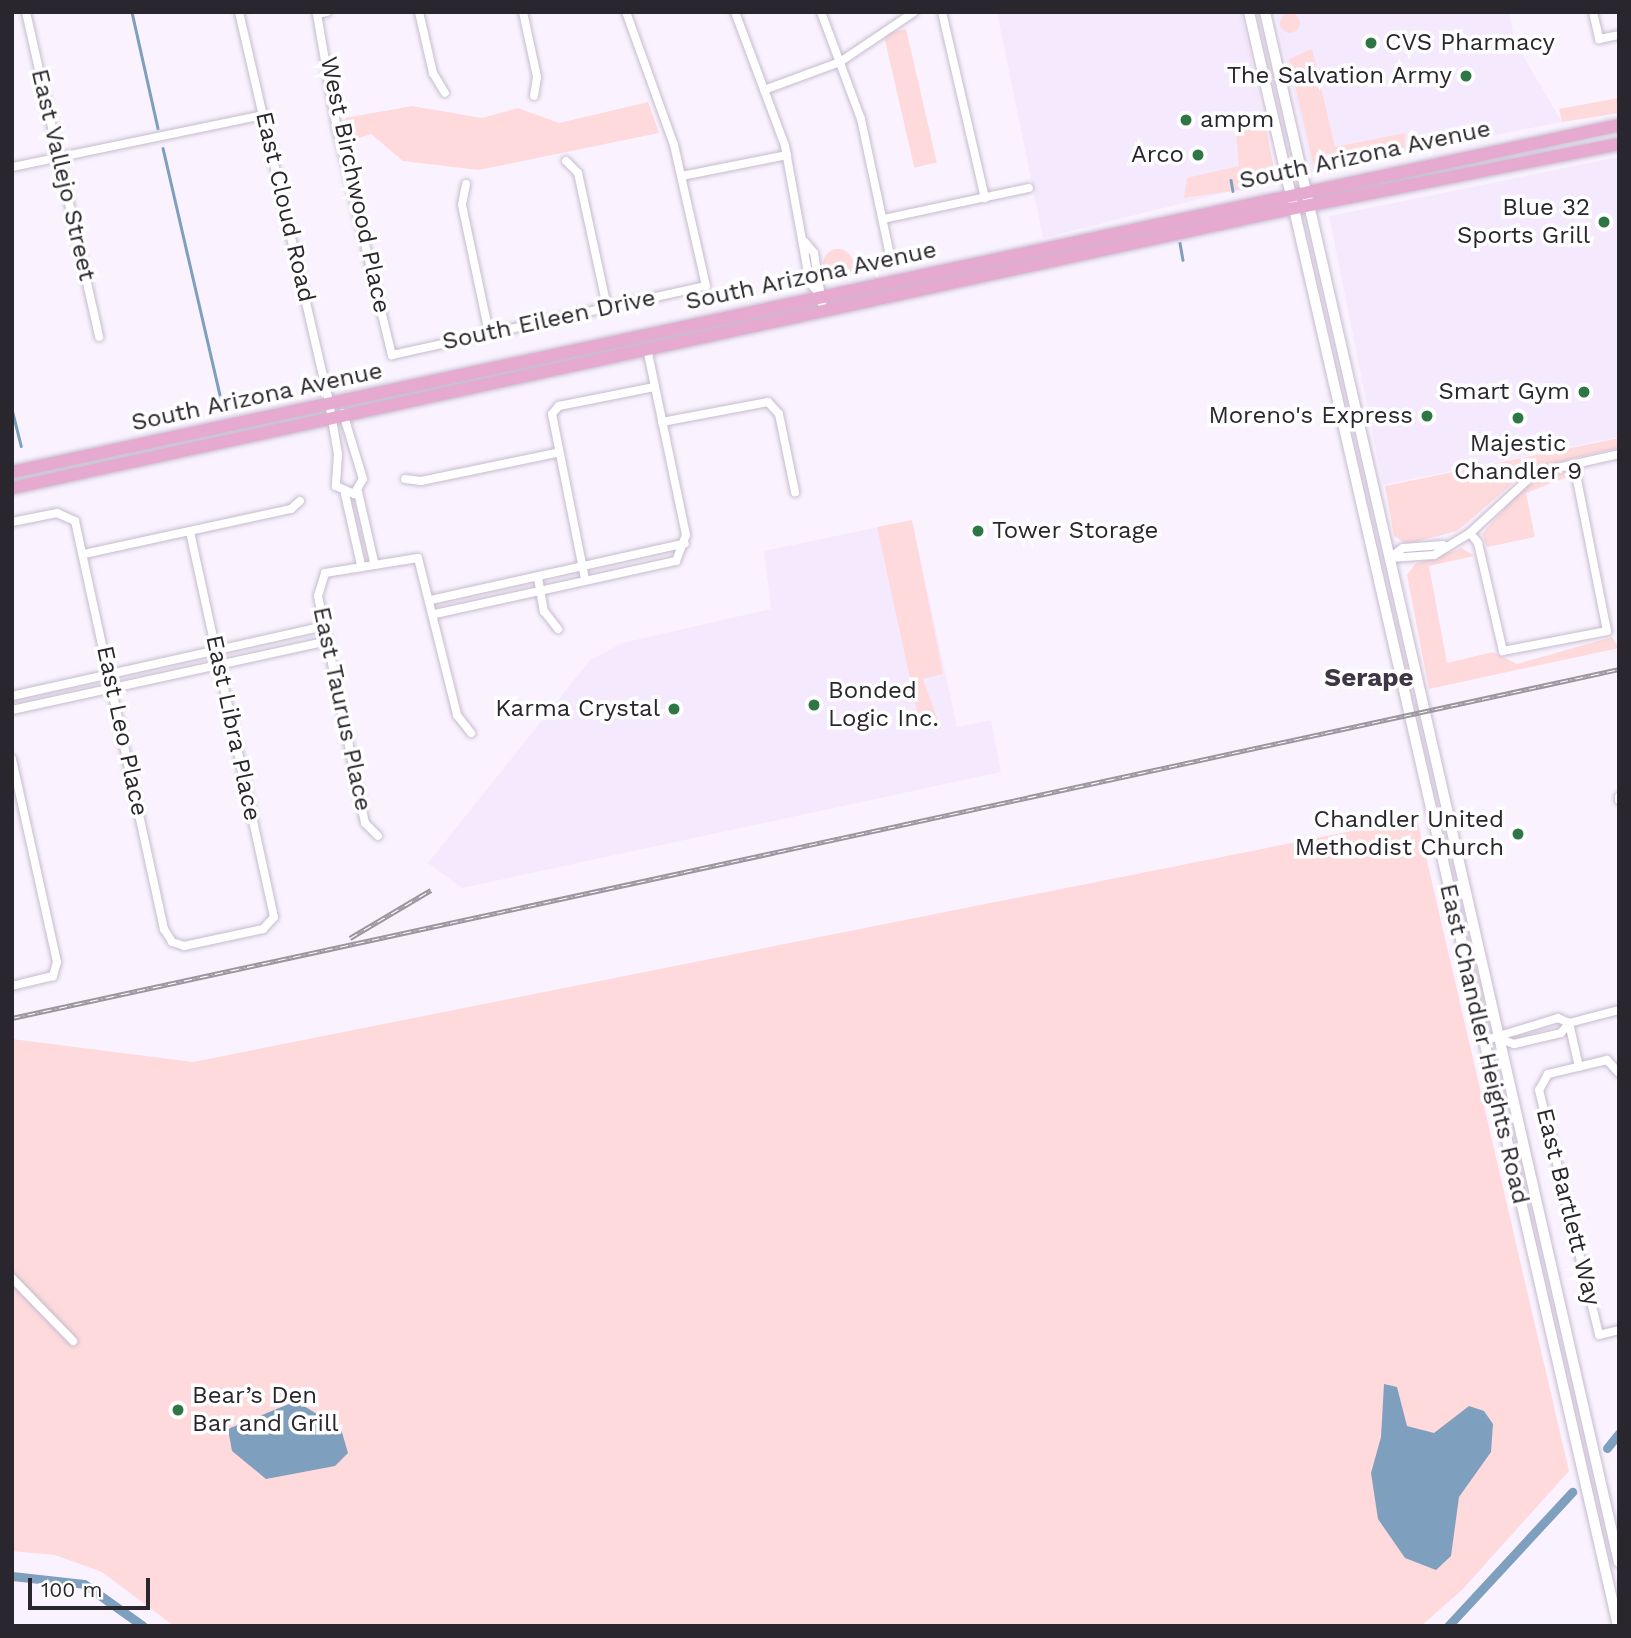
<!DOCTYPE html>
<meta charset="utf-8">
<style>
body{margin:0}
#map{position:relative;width:1631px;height:1638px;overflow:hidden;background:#faf3ff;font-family:"Work Sans",sans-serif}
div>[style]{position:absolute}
.built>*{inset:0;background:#f5e9fe}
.green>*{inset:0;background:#fedadc;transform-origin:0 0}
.round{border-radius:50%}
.water>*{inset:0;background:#7e9fbd}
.stream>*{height:2.5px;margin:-1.25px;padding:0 1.25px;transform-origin:1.25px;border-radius:1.25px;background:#7e9fbd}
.canal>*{height:9px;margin:-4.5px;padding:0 4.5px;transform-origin:4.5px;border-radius:4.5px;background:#7e9fbd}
.roads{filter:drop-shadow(0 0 2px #c6bbce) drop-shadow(0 0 2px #c6bbce)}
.street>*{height:8px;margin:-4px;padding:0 4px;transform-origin:4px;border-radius:4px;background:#fff}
.secondary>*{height:10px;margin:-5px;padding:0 5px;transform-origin:5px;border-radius:5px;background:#fff}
.primary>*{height:12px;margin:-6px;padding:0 6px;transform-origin:6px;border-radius:6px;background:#e6a9d0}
.rail>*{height:5px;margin-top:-2.5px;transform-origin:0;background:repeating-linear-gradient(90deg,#fff 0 8px,#9a959e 0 16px);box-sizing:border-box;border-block:2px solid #9a959e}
.dots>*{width:19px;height:19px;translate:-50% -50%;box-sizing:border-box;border:4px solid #fff;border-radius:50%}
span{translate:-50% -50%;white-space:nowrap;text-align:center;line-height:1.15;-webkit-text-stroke:7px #fff;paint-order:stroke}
.poi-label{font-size:24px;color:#2a262d}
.left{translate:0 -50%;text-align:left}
.right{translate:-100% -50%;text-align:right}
.street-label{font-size:24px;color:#2a262d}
.neighbourhood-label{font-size:26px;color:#3f3645;font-weight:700}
.frame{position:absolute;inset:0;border:14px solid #2a262d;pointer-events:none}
.scale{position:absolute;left:28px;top:1578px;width:122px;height:32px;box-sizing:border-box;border:4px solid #2a262d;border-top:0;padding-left:9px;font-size:21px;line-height:24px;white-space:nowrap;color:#2a262d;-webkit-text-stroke:5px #fff;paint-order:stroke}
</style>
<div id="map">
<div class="built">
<i style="clip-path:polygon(997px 12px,1241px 12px,1276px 180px,1043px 238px)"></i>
<i style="clip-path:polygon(1275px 12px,1509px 12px,1515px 42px,1562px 122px,1312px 171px)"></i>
<i style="clip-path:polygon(1619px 157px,1619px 437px,1383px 485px,1329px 216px)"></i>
<i style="clip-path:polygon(912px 520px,957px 727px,991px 720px,1001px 772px,462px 888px,428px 863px,590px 660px,622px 643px,771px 609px,764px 551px)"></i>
</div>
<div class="green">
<i class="round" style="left:1280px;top:13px;width:20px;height:20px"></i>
<i style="left:906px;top:29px;width:137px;height:23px;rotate:77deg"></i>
<i style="clip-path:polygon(1312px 49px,1335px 147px,1405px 133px,1405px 150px,1313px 164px,1289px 59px)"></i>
<i style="clip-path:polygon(1619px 98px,1619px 113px,1562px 122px,1559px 109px)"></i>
<i style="clip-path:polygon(648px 102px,659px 133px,479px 170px,403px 161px,371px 134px,351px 141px,345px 118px,412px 106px,482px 118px,518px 108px,559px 123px)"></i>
<i style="clip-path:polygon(1264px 118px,1275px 173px,1266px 186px,1184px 198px,1187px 178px,1239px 166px,1236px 133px,1245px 122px)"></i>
<i class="round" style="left:823px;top:249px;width:30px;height:30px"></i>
<i style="clip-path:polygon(1619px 438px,1619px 448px,1531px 468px,1457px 531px,1407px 544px,1394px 536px,1385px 486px)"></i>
<i style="clip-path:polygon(1565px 472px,1570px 476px,1526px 493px,1535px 537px,1487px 547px,1482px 534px,1523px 487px)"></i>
<i style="clip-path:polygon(912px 520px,943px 674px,923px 679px,941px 729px,920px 724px,877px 527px)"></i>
<i style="clip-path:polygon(1462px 548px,1474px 556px,1429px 566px,1447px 663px,1493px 652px,1517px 664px,1612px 637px,1619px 648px,1429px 689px,1407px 575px,1415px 564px)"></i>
<i style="clip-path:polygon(1417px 818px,1569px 1471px,1462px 1590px,1421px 1626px,174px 1626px,102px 1572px,55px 1555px,12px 1551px,12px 1039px,193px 1062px)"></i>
</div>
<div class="water">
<i style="clip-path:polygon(1384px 1384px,1397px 1387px,1407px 1426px,1434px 1433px,1469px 1406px,1484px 1411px,1493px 1424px,1491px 1452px,1459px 1497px,1451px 1556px,1436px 1570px,1405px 1558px,1378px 1519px,1371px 1473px,1381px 1437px)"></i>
<i style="clip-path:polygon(296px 1401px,341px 1429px,348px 1453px,335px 1466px,266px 1479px,232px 1451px,228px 1429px)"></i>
</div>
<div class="stream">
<i style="left:132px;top:12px;width:119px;rotate:77.4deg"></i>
<i style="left:163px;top:148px;width:263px;rotate:77deg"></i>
<i style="left:1341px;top:160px;width:4px;rotate:76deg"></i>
<i style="left:1231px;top:180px;width:11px;rotate:80deg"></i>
<i style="left:1180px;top:243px;width:17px;rotate:80deg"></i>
<i style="left:12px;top:409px;width:38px;rotate:76deg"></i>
</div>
<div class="canal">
<i style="left:1607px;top:1448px;width:19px;rotate:-51deg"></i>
<i style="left:12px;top:1576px;width:72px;rotate:6.3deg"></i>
<i style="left:84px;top:1584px;width:72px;rotate:35.4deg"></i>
<i style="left:1448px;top:1626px;width:183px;rotate:-47.2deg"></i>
</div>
<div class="roads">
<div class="street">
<i style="left:26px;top:12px;width:333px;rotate:77.3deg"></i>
<i style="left:239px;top:12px;width:400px;rotate:77deg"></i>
<i style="left:329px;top:402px;width:53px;rotate:80.2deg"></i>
<i style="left:338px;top:454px;width:32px;rotate:94deg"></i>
<i style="left:336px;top:486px;width:20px;rotate:24deg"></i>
<i style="left:354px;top:494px;width:17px;rotate:-59deg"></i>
<i style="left:363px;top:479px;width:69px;rotate:-106.9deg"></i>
<i style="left:327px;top:12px;width:10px;rotate:169deg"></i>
<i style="left:317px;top:14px;width:112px;rotate:80.2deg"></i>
<i style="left:336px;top:124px;width:238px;rotate:76.4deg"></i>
<i style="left:392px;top:355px;width:321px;rotate:-12.4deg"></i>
<i style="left:706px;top:286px;width:145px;rotate:-102.8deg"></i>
<i style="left:674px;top:145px;width:141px;rotate:-109.8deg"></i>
<i style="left:419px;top:12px;width:63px;rotate:77.1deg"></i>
<i style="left:433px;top:73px;width:23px;rotate:59deg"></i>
<i style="left:523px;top:12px;width:66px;rotate:77.8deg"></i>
<i style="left:537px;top:77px;width:19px;rotate:99deg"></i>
<i style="left:735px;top:12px;width:143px;rotate:69.5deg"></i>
<i style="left:785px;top:146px;width:139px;rotate:79.7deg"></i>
<i style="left:810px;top:283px;width:16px;rotate:50deg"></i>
<i style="left:821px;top:12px;width:114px;rotate:69.5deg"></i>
<i style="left:861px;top:119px;width:140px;rotate:78deg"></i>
<i style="left:942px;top:12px;width:191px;rotate:77deg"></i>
<i style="left:1593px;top:12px;width:28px;rotate:77deg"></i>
<i style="left:1599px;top:39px;width:20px;rotate:-11deg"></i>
<i style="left:764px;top:90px;width:81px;rotate:-20.2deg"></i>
<i style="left:840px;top:62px;width:89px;rotate:-34deg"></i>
<i style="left:566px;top:161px;width:17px;rotate:45deg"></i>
<i style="left:578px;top:173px;width:137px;rotate:77.8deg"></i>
<i style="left:12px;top:167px;width:257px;rotate:-11.7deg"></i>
<i style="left:682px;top:176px;width:107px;rotate:-11.3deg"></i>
<i style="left:466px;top:184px;width:21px;rotate:101deg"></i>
<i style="left:462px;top:205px;width:131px;rotate:78.1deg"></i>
<i style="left:883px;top:219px;width:149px;rotate:-12deg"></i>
<i style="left:805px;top:242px;width:14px;rotate:51deg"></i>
<i style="left:814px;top:253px;width:58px;rotate:81deg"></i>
<i style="left:662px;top:422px;width:108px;rotate:-10.7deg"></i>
<i style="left:768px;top:402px;width:16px;rotate:47deg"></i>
<i style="left:779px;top:414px;width:80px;rotate:78.4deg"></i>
<i style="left:405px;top:479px;width:16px;rotate:7deg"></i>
<i style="left:421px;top:481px;width:138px;rotate:-11.7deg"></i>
<i style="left:358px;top:492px;width:72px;rotate:77.1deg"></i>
<i style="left:345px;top:494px;width:73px;rotate:77.3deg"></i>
<i style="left:12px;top:522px;width:46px;rotate:-11.3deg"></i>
<i style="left:57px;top:513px;width:20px;rotate:24deg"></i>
<i style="left:75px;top:521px;width:418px;rotate:77.7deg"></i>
<i style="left:164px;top:929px;width:15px;rotate:58deg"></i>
<i style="left:172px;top:942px;width:13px;rotate:18deg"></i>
<i style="left:184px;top:946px;width:81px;rotate:-12.1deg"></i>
<i style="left:263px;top:929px;width:16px;rotate:-47deg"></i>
<i style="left:274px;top:917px;width:395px;rotate:-102.3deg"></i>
<i style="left:1470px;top:533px;width:13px;rotate:51deg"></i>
<i style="left:1478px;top:543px;width:111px;rotate:77deg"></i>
<i style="left:1503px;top:651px;width:106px;rotate:-10.9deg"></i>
<i style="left:1607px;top:631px;width:170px;rotate:-101.2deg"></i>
<i style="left:84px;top:554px;width:212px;rotate:-12.3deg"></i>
<i style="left:291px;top:509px;width:12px;rotate:-42deg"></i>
<i style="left:1390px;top:558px;width:44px;rotate:-3.9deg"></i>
<i style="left:1434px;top:555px;width:42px;rotate:-31.4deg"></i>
<i style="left:1470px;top:533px;width:88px;rotate:-42.7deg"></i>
<i style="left:1535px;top:473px;width:86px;rotate:-12.7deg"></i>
<i style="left:1390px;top:558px;width:16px;rotate:-38deg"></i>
<i style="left:1403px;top:548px;width:40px;rotate:-4.3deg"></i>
<i style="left:538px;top:578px;width:34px;rotate:80deg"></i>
<i style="left:544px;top:611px;width:23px;rotate:52deg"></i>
<i style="left:585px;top:579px;width:168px;rotate:-101.3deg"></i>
<i style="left:552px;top:414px;width:11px;rotate:-49deg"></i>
<i style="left:559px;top:406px;width:97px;rotate:-11.3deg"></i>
<i style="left:431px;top:600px;width:260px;rotate:-12.6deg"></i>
<i style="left:435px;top:614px;width:247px;rotate:-12.4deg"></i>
<i style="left:676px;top:561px;width:28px;rotate:-69deg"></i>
<i style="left:686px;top:535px;width:190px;rotate:-101.8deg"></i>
<i style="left:12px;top:696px;width:320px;rotate:-12.6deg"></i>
<i style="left:12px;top:710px;width:323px;rotate:-12.3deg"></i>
<i style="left:12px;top:759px;width:208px;rotate:77.5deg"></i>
<i style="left:57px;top:962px;width:15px;rotate:106deg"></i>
<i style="left:53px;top:976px;width:42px;rotate:166.3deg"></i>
<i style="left:1619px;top:797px;width:3px;rotate:90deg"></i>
<i style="left:378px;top:836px;width:18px;rotate:-135deg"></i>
<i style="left:365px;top:823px;width:232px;rotate:-101.7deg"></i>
<i style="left:318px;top:596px;width:24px;rotate:-73deg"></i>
<i style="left:325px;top:573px;width:94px;rotate:-9.2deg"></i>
<i style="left:418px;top:558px;width:162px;rotate:76deg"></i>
<i style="left:457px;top:715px;width:23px;rotate:52deg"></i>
<i style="left:1569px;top:1023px;width:45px;rotate:77.2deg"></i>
<i style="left:1498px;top:1038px;width:17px;rotate:21deg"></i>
<i style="left:1514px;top:1044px;width:48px;rotate:-13.2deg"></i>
<i style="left:1561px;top:1033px;width:13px;rotate:-51deg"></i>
<i style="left:1483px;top:1041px;width:78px;rotate:-17deg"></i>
<i style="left:1558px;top:1018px;width:12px;rotate:24deg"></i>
<i style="left:1569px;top:1023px;width:52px;rotate:-14.6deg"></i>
<i style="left:1619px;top:1073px;width:18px;rotate:-133deg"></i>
<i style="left:1607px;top:1060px;width:61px;rotate:166.7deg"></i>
<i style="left:1548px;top:1074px;width:18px;rotate:119deg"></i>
<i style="left:1539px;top:1090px;width:252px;rotate:76.2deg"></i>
<i style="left:1599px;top:1335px;width:21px;rotate:-14deg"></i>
<i style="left:12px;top:1278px;width:88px;rotate:45.9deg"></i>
</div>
<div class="secondary">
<i style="left:1249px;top:12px;width:1656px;rotate:77.12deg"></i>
<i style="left:1265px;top:12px;width:1590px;rotate:77.14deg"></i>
</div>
<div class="primary">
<i style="left:12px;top:472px;width:1644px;rotate:-12.18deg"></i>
<i style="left:12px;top:488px;width:1298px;rotate:-12.32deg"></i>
<i style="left:1280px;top:211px;width:346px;rotate:-11.2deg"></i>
</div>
</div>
<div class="rail">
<i style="left:350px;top:938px;width:94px;rotate:-30.7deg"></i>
<i style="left:12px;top:1018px;width:1644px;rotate:-12.25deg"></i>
</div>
<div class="dots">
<i style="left:1371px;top:43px;background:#2e7744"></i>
<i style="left:1466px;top:76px;background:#2e7744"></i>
<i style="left:1186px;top:120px;background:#2e7744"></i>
<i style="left:1198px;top:155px;background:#2e7744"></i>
<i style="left:1604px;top:222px;background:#2e7744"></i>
<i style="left:1584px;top:392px;background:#2e7744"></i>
<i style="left:1427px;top:416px;background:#2e7744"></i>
<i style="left:1518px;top:418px;background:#2e7744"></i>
<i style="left:978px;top:531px;background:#2e7744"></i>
<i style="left:814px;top:705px;background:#2e7744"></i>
<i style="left:674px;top:709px;background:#2e7744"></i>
<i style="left:1518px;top:834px;background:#2e7744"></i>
<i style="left:178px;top:1410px;background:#2e7744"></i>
</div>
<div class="poi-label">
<span class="left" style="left:1385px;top:43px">CVS Pharmacy</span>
<span class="right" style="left:1452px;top:76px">The Salvation Army</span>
<span class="left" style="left:1200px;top:120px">ampm</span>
<span class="right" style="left:1184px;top:155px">Arco</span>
<span class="right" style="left:1590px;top:222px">Blue 32<br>Sports Grill</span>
<span class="right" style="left:1570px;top:392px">Smart Gym</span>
<span class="right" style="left:1413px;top:416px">Moreno's Express</span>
<span style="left:1518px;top:458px">Majestic<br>Chandler 9</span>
<span class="left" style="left:992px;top:531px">Tower Storage</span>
<span class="left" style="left:828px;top:705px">Bonded<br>Logic Inc.</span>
<span class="right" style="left:660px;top:709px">Karma Crystal</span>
<span class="right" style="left:1504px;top:834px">Chandler United<br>Methodist Church</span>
<span class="left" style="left:192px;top:1410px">Bear’s Den<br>Bar and Grill</span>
</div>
<div class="street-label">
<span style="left:1365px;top:155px;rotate:-12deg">South Arizona Avenue</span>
<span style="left:63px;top:175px;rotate:77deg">East Vallejo Street</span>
<span style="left:355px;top:185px;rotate:78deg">West Birchwood Place</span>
<span style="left:285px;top:207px;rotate:77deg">East Cloud Road</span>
<span style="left:811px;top:276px;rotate:-12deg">South Arizona Avenue</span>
<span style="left:549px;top:320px;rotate:-12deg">South Eileen Drive</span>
<span style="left:257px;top:397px;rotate:-12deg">South Arizona Avenue</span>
<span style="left:342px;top:709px;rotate:78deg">East Taurus Place</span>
<span style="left:233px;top:728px;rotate:78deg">East Libra Place</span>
<span style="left:122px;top:731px;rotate:78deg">East Leo Place</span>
<span style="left:1484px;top:1044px;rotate:77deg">East Chandler Heights Road</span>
<span style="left:1568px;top:1207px;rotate:76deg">East Bartlett Way</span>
</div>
<div class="neighbourhood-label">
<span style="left:1369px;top:678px">Serape</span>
</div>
<div class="frame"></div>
<div class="scale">100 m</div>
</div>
